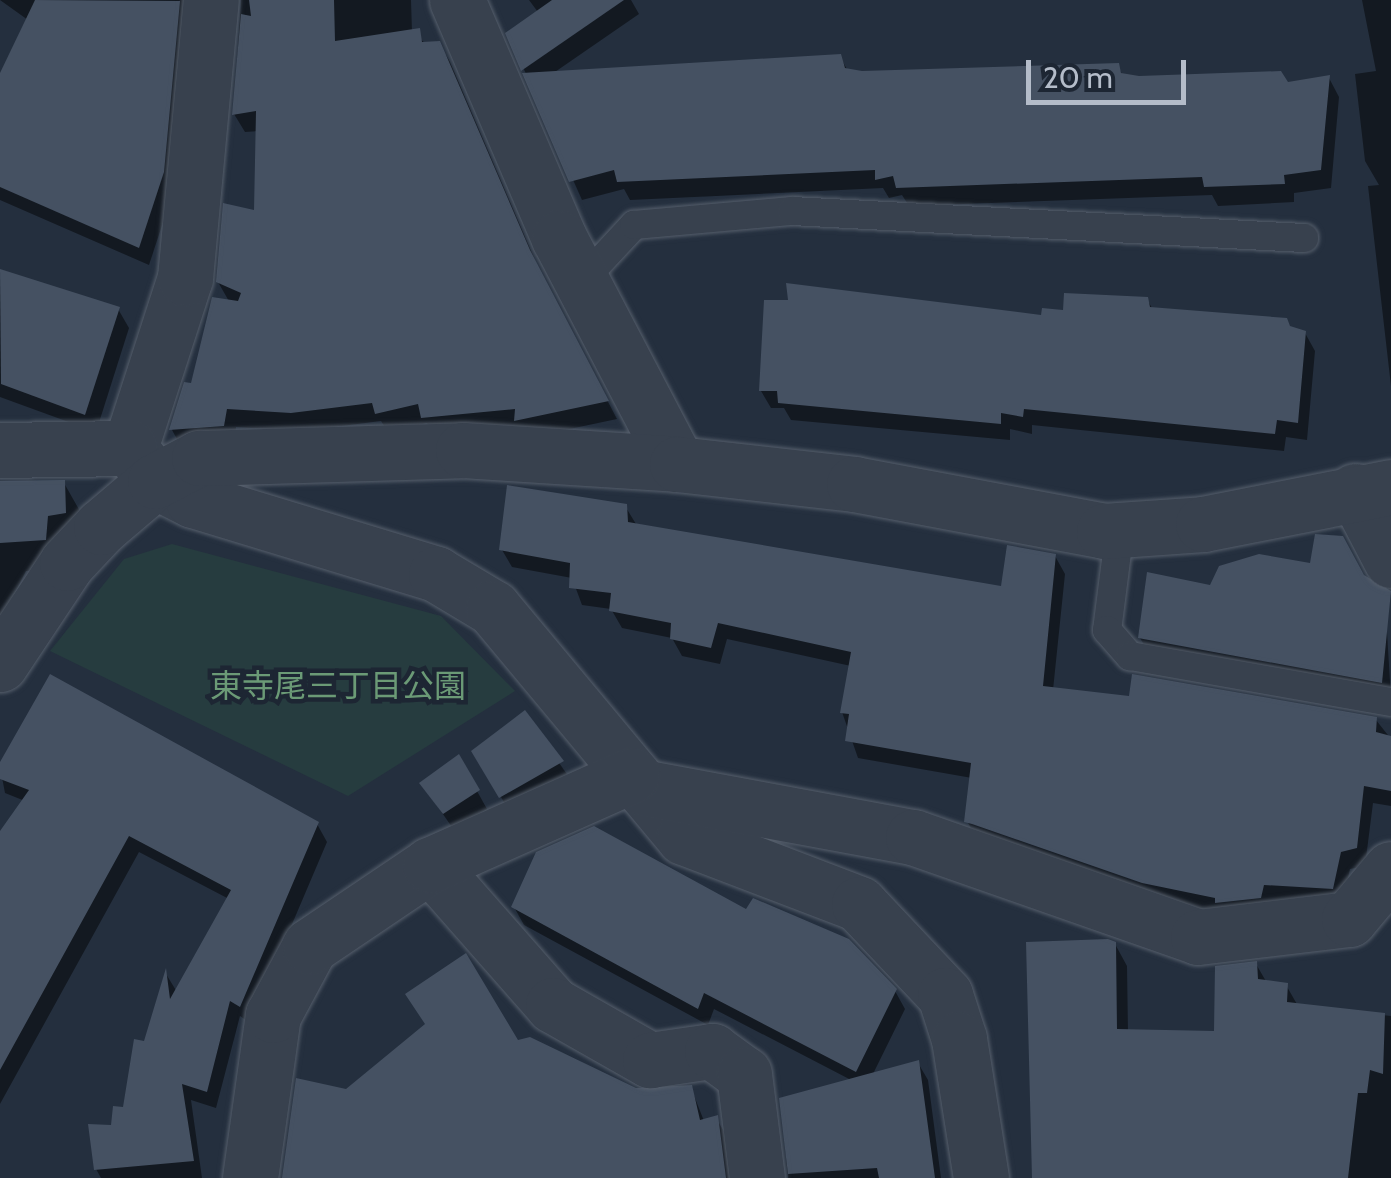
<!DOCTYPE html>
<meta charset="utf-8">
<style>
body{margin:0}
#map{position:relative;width:1391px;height:1178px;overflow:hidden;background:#242f3e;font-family:Cabin,"Noto Sans JP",sans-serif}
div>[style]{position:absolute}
.green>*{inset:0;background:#263c3f}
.shadow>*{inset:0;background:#0007}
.building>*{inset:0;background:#455162}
.roads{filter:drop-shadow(0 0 2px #565f6c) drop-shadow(0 0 2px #565f6c)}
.service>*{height:28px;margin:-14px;padding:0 14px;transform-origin:14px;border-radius:14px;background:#38414e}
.minor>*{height:55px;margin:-27.5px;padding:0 27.5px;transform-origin:27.5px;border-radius:27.5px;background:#38414e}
span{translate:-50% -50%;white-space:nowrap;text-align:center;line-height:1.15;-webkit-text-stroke:9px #1d2633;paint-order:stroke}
.park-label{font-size:32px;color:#6b9a76}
.scale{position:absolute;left:1026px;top:60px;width:160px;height:45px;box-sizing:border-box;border:5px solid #b4bcc9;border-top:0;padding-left:12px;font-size:30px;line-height:35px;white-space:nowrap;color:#b4bcc9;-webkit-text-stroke:8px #1d2633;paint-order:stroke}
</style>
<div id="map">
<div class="green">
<i style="clip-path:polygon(172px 544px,441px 616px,515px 691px,348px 796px,50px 651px,124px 559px)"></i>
</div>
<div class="shadow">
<i style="clip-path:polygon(0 0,201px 0,173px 192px,149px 265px,0 200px,0 79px,28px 20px)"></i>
<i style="clip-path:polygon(241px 0,411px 0,412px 32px,426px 44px,439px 43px,450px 62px,540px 272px,617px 419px,527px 438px,434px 436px,427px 423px,388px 432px,381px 421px,303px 431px,236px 427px,234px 444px,182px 448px,172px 430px,230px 303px,218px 282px,257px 213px,258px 131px,245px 132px,234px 114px)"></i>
<i style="clip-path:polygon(529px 0,631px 0,639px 14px,552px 74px,840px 57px,848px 71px,862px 73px,1117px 65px,1123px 76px,1287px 85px,1329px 78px,1339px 97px,1331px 188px,1294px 193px,1294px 202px,1218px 206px,1212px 195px,909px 206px,902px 195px,889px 198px,883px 188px,630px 200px,624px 189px,582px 200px,510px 38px,555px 35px)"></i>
<i style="clip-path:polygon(1362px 0,1391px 0,1391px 386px,1368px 186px,1379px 185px,1365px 161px,1355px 74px,1376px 71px)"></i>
<i style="clip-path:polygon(0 272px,118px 309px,129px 328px,96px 432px,0 397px)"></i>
<i style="clip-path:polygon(1147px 299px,1153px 310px,1305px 333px,1315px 351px,1307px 440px,1286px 437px,1284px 451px,1032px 425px,1032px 434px,1010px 429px,1010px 440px,791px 420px,784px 408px,771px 408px,761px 391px,1044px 318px)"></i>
<i style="clip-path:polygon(64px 483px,81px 513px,62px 569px,26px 571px,0 623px,0 485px)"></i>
<i style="clip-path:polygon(625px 506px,636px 524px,1003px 589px,1055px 556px,1065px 574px,1053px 690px,1376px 720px,1391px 739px,1391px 806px,1373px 803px,1365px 866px,1350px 869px,1342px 906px,1228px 920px,977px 839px,967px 821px,972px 778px,858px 758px,842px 712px,851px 666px,727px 639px,720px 664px,682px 656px,672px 638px,622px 628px,611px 609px,582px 605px,572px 578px,512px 567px,502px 550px)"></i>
<i style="clip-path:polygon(1212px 588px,1387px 632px,1391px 699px,1150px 655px,1140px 638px)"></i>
<i style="clip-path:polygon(525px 714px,571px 780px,511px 814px,474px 752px)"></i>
<i style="clip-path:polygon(458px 757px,487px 809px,454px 830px,422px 784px)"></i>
<i style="clip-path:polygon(0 767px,317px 824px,327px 842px,250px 1023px,240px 1016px,216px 1108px,191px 1100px,202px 1178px,101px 1178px,96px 1169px,125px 1110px,166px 974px,177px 992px,229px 899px,139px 852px,0 1104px,0 871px,25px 801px,5px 793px)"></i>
<i style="clip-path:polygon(514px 907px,895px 991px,905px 1009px,872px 1076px,918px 1063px,928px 1080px,941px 1178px,788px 1178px,781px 1100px,853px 1081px,714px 1009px,708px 1025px,524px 925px)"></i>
<i style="clip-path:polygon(1115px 944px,1127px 966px,1128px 1032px,1216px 1034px,1256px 964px,1267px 983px,1286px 985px,1298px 1006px,1391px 1016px,1391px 1178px,1035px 1178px)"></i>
<i style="clip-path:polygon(517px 1042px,635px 1090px,691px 1088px,704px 1121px,716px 1118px,726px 1135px,734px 1178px,283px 1178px,347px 1091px)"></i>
</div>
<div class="building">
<i style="clip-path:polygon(35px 0,180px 1px,164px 172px,139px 248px,0 187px,0 73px)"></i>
<i style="clip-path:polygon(249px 0,334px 0,335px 41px,420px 28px,422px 42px,440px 41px,530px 250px,609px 401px,514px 421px,515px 409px,421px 418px,418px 404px,375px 414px,372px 403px,291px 413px,227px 409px,224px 426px,169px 430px,184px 382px,191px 383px,212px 297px,238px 301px,241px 293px,216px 282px,223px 203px,254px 210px,256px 111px,232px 115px,241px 14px,251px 16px)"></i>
<i style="clip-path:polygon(552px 0,624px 0,521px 71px,505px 33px)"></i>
<i style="clip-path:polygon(841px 54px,845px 68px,862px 71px,1119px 63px,1121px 73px,1139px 76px,1281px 71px,1288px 82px,1330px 75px,1321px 170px,1284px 175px,1285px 184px,1204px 187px,1202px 177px,896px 188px,893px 176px,875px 180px,875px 170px,617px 182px,614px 170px,569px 182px,522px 73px)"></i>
<i style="clip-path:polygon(0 269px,120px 307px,85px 415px,1px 384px)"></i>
<i style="clip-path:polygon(786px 283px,1041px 315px,1042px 308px,1063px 310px,1064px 293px,1148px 297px,1150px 307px,1287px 318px,1290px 326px,1306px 331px,1298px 423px,1277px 420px,1275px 434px,1024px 409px,1023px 417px,1001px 413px,1001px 424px,778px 403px,777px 391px,759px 391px,764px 300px,788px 300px)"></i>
<i style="clip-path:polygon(65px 480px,66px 513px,48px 516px,46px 540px,0 543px,0 481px)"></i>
<i style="clip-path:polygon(507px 485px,627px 504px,628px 522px,1001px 586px,1007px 545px,1056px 554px,1043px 686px,1129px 696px,1132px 674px,1377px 717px,1376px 732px,1391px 736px,1391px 791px,1364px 786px,1357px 848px,1341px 852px,1333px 889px,1264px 885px,1261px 898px,1215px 903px,1215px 898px,1142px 883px,972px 824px,964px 822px,971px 763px,845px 741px,849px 714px,840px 713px,851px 652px,718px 623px,711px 648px,670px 639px,671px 623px,609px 611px,611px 593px,569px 588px,570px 563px,499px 550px)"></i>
<i style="clip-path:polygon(1315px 534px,1343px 536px,1364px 575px,1391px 591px,1382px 683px,1138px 638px,1147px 572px,1210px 585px,1219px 566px,1259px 554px,1310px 563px)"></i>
<i style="clip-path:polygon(50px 674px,319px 822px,240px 1007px,230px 1001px,207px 1092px,182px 1084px,194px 1161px,94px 1170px,88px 1124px,111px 1125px,113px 1106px,123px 1107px,134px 1039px,144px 1041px,166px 968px,170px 999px,231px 890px,129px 836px,0 1070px,0 831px,29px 790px,0 779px,0 762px)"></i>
<i style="clip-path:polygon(525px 710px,564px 761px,499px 798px,471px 751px)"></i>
<i style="clip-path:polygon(459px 754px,480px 790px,443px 814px,419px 783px)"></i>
<i style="clip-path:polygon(594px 826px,746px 909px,753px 898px,849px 939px,897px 989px,856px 1072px,704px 993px,698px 1009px,511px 907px,536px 852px)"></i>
<i style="clip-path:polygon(1108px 939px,1116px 942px,1117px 1029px,1214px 1031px,1215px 966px,1257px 961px,1258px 979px,1288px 983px,1287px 1002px,1385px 1013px,1383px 1074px,1370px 1070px,1367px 1093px,1358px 1093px,1348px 1178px,1032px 1178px,1026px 942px)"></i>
<i style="clip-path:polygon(466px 953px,518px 1040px,530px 1037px,636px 1088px,692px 1085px,700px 1120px,718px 1115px,726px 1178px,282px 1178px,296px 1078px,346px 1089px,425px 1024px,405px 994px)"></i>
<i style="clip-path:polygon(919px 1060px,935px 1178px,879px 1178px,877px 1168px,788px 1174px,779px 1098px)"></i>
</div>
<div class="roads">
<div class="service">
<i style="left:581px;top:282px;width:78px;rotate:-47.1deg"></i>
<i style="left:634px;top:225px;width:159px;rotate:-5.1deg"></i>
<i style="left:792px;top:211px;width:513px;rotate:3.02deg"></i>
<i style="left:1120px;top:529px;width:102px;rotate:97.3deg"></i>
<i style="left:1107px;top:630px;width:35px;rotate:49deg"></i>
<i style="left:1130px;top:656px;width:265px;rotate:10deg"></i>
</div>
<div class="minor">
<i style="left:457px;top:0;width:259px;rotate:66.8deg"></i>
<i style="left:559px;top:238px;width:255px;rotate:62.4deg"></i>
<i style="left:130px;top:448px;width:41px;rotate:52.9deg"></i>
<i style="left:155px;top:481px;width:42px;rotate:26.6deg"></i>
<i style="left:193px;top:500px;width:254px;rotate:16.9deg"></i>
<i style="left:436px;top:574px;width:66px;rotate:30.8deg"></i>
<i style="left:493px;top:608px;width:298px;rotate:50.2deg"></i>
<i style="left:684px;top:837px;width:187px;rotate:20.9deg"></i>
<i style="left:859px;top:904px;width:125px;rotate:46.6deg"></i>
<i style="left:945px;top:995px;width:46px;rotate:72.3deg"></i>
<i style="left:959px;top:1039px;width:141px;rotate:81deg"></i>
<i style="left:130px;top:448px;width:179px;rotate:-72.1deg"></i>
<i style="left:185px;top:278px;width:279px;rotate:-84.7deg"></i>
<i style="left:0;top:450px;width:130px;rotate:-0.9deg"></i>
<i style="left:1355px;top:491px;width:78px;rotate:62.4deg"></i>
<i style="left:0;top:664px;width:121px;rotate:-56.4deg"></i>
<i style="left:67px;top:563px;width:50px;rotate:-46.6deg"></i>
<i style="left:101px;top:527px;width:71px;rotate:-40.4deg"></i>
<i style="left:155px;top:481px;width:50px;rotate:-27.6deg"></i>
<i style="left:199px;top:458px;width:264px;rotate:-1.7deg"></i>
<i style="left:463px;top:450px;width:214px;rotate:3.7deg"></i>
<i style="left:677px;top:464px;width:178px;rotate:6.4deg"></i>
<i style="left:854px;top:484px;width:254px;rotate:10.6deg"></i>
<i style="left:1104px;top:531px;width:99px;rotate:-4deg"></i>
<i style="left:1203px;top:524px;width:192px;rotate:-11.1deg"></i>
<i style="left:642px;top:787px;width:276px;rotate:10.5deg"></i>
<i style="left:913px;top:837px;width:302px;rotate:19.3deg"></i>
<i style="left:1198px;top:937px;width:152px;rotate:-6.8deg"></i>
<i style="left:1349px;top:919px;width:65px;rotate:-50deg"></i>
<i style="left:430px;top:865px;width:186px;rotate:48.7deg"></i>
<i style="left:553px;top:1005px;width:112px;rotate:29.6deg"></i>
<i style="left:650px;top:1060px;width:63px;rotate:-8.3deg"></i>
<i style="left:712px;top:1051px;width:39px;rotate:36deg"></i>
<i style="left:744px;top:1074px;width:105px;rotate:82.9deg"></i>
<i style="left:250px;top:1178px;width:165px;rotate:-82deg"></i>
<i style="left:273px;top:1015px;width:78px;rotate:-61.8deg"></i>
<i style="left:310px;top:946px;width:145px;rotate:-34deg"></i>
<i style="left:430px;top:865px;width:221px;rotate:-24deg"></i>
</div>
</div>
<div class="park-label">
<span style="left:338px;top:686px">東寺尾三丁目公園</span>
</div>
<div class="scale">20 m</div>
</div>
